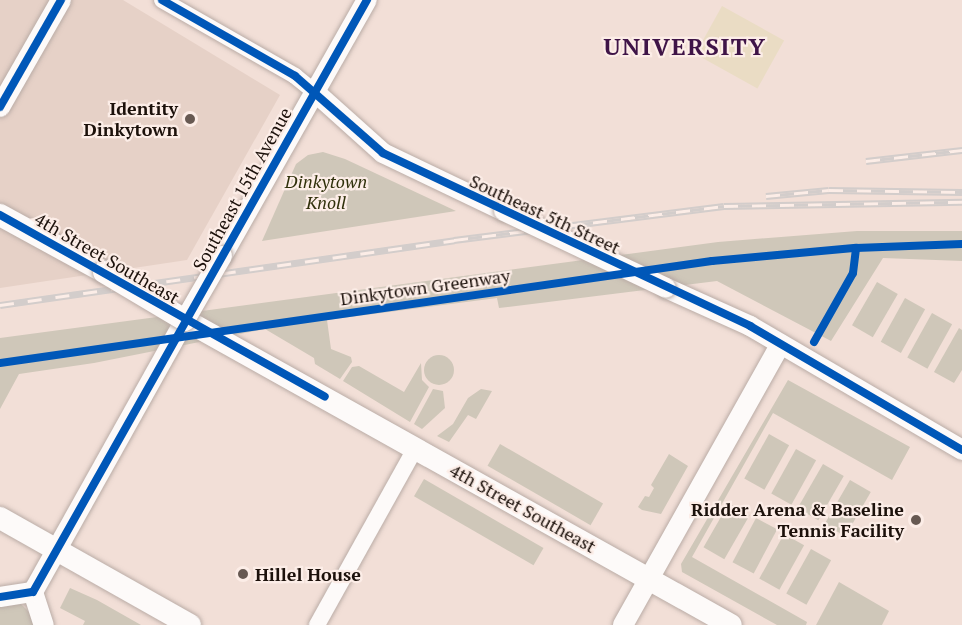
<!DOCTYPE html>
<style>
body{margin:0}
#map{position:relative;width:962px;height:625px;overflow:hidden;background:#f2dfd7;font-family:"PT Serif",serif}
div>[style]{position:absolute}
.commercial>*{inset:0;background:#e6d1c7}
.green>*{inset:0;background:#cfc7b9;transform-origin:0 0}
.round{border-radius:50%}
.sand>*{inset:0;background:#eadcc4;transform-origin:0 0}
.roads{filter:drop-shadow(0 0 2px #baaca6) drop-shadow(0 0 2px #baaca6)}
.minor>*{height:16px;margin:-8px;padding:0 8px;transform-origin:8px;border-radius:8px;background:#fdfaf9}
.tertiary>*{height:20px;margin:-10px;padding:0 10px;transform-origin:10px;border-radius:10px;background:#fdfaf9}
.secondary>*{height:22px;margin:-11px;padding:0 11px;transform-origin:11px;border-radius:11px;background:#fdfaf9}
.rail>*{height:7px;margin-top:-3.5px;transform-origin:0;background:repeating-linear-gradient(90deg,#fcede7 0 14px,#d3cdcb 0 28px);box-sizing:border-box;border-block:2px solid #d3cdcb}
.bridges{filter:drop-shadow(0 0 2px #baaca6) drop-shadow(0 0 2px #baaca6)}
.tertiary-bridge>*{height:20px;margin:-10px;padding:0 10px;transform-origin:10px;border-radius:10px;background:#fdfaf9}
.secondary-bridge>*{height:22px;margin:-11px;padding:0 11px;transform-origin:11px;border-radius:11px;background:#fdfaf9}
.cycleway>*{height:8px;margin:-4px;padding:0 4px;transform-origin:4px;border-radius:4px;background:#0057b8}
.dots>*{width:16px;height:16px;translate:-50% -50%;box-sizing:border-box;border:3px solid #fcede7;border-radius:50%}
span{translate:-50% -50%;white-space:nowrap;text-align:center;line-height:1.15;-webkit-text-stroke:4.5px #fcede7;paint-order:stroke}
.poi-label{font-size:18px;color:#1c110b;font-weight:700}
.right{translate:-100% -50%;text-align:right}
.left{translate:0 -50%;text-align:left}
.park-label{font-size:18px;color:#2f300a;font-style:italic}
.street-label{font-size:18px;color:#1c110b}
.district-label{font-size:24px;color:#3f1447;font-weight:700;letter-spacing:1.5px}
</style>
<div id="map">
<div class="commercial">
<i style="clip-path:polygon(0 0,123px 0,280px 95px,187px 260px,0 288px)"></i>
</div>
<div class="green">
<i style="clip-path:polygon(323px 152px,345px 159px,456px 211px,262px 241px,296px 164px,308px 155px)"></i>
<i style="clip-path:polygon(857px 231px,962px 231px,962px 261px,883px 258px,831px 341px,717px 281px,499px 308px,497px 298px,327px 320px,331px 349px,351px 357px,352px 362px,340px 379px,315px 364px,314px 358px,265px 329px,94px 363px,19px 374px,0 409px,0 338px,718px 242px)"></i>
<i style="left:877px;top:282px;width:24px;height:50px;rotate:30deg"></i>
<i style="left:905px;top:298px;width:23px;height:50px;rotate:29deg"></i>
<i style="left:932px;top:313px;width:23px;height:51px;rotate:29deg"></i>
<i style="clip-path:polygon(959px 328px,962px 330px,962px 370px,954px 383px,934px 372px)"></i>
<i class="round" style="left:424px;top:355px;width:30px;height:30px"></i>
<i style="clip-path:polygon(421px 363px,422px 380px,429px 387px,410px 422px,343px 381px,352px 367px,359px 366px,404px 392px)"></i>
<i style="clip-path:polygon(788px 380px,910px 447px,892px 480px,773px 413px,692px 557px,807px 622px,806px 625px,777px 625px,682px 572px,681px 564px)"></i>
<i style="clip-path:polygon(433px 389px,443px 391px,445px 408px,422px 429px,414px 424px)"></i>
<i style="clip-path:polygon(481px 389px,492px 391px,476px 419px,468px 415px,449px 442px,437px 436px,453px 424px,468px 398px)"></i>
<i style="left:769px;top:434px;width:23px;height:51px;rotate:29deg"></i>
<i style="left:500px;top:444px;width:119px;height:25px;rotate:30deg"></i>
<i style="left:796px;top:449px;width:23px;height:51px;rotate:29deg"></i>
<i style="clip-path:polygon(669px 454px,688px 466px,661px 514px,642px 510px,638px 507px,645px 496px,649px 497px,654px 488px,651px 485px)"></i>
<i style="left:823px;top:464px;width:24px;height:51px;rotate:30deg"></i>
<i style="left:424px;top:479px;width:138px;height:20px;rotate:30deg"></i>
<i style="left:850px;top:480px;width:24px;height:51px;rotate:30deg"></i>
<i style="left:729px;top:503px;width:24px;height:51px;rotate:30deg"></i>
<i style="left:756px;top:518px;width:24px;height:50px;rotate:28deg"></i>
<i style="left:784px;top:534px;width:23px;height:51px;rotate:29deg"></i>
<i style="left:811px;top:549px;width:23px;height:51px;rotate:29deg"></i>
<i style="clip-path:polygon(839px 582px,889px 611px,882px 625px,816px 625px)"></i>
<i style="clip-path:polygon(70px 588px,97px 600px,141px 625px,83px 625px,85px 621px,60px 608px)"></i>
<i style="clip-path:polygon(20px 603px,32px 615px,34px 625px,0 625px,0 605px)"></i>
</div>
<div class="sand">
<i style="left:722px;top:6px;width:71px;height:55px;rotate:29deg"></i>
</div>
<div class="roads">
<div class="minor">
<i style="left:162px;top:0;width:153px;rotate:29.7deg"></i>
<i style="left:295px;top:76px;width:26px;rotate:39deg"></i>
<i style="left:317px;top:625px;width:204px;rotate:-60.9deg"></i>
</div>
<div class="tertiary">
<i style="left:315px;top:92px;width:91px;rotate:41.9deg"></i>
<i style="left:383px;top:153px;width:134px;rotate:25.6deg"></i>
<i style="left:0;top:107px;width:123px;rotate:-60.3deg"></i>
<i style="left:222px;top:256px;width:294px;rotate:-60.5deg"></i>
<i style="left:666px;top:288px;width:92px;rotate:24.3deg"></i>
<i style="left:750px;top:326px;width:246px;rotate:30.3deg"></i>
<i style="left:33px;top:592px;width:35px;rotate:72deg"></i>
<i style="left:0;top:597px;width:33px;rotate:-9deg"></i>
<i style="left:33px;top:592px;width:312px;rotate:-60.8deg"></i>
<i style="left:623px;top:625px;width:322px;rotate:-60.7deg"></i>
</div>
<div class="secondary">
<i style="left:0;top:215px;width:119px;rotate:28.7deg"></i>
<i style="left:185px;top:320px;width:625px;rotate:29.19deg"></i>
<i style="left:0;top:518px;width:218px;rotate:29.4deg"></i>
</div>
</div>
<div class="rail">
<i style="left:866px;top:161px;width:97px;rotate:-6.5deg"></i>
<i style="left:766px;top:196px;width:63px;rotate:-5.4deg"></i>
<i style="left:829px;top:190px;width:133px;rotate:0.9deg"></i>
<i style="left:0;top:305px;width:459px;rotate:-8.1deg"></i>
<i style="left:454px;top:240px;width:272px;rotate:-7.2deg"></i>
<i style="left:724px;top:206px;width:238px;rotate:-1deg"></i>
</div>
<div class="bridges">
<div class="tertiary-bridge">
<i style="left:504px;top:211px;width:179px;rotate:25.4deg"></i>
<i style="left:185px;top:320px;width:74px;rotate:-60deg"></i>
</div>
<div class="secondary-bridge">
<i style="left:104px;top:272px;width:94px;rotate:30.7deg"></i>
</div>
</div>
<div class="cycleway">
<i style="left:162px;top:0;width:153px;rotate:29.7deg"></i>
<i style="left:295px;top:76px;width:117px;rotate:41.2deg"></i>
<i style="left:383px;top:153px;width:406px;rotate:25.2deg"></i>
<i style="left:750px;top:326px;width:246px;rotate:30.3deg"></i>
<i style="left:0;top:107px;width:123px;rotate:-60.3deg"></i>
<i style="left:0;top:215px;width:372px;rotate:29.2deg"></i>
<i style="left:814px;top:342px;width:79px;rotate:-60.5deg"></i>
<i style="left:853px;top:273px;width:25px;rotate:-83deg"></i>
<i style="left:0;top:363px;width:719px;rotate:-8.15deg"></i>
<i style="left:712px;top:261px;width:145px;rotate:-5.2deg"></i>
<i style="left:856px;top:248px;width:106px;rotate:-2.2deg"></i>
<i style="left:0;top:597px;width:33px;rotate:-9deg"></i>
<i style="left:33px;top:592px;width:680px;rotate:-60.57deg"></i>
</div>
<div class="dots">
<i style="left:190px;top:119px;background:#675952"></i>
<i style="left:916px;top:520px;background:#675952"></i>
<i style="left:243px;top:574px;background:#675952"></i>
</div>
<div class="poi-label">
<span class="right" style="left:178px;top:119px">Identity<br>Dinkytown</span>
<span class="right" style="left:904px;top:520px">Ridder Arena &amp; Baseline<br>Tennis Facility</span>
<span class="left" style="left:255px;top:574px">Hillel House</span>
</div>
<div class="park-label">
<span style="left:326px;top:192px">Dinkytown<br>Knoll</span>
</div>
<div class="street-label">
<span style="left:242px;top:189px;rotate:-61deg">Southeast 15th Avenue</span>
<span style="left:545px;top:214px;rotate:25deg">Southeast 5th Street</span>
<span style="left:107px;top:258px;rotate:30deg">4th Street Southeast</span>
<span style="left:425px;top:287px;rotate:-8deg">Dinkytown Greenway</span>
<span style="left:523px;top:508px;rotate:29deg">4th Street Southeast</span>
</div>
<div class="district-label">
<span style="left:685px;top:47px">UNIVERSITY</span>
</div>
</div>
